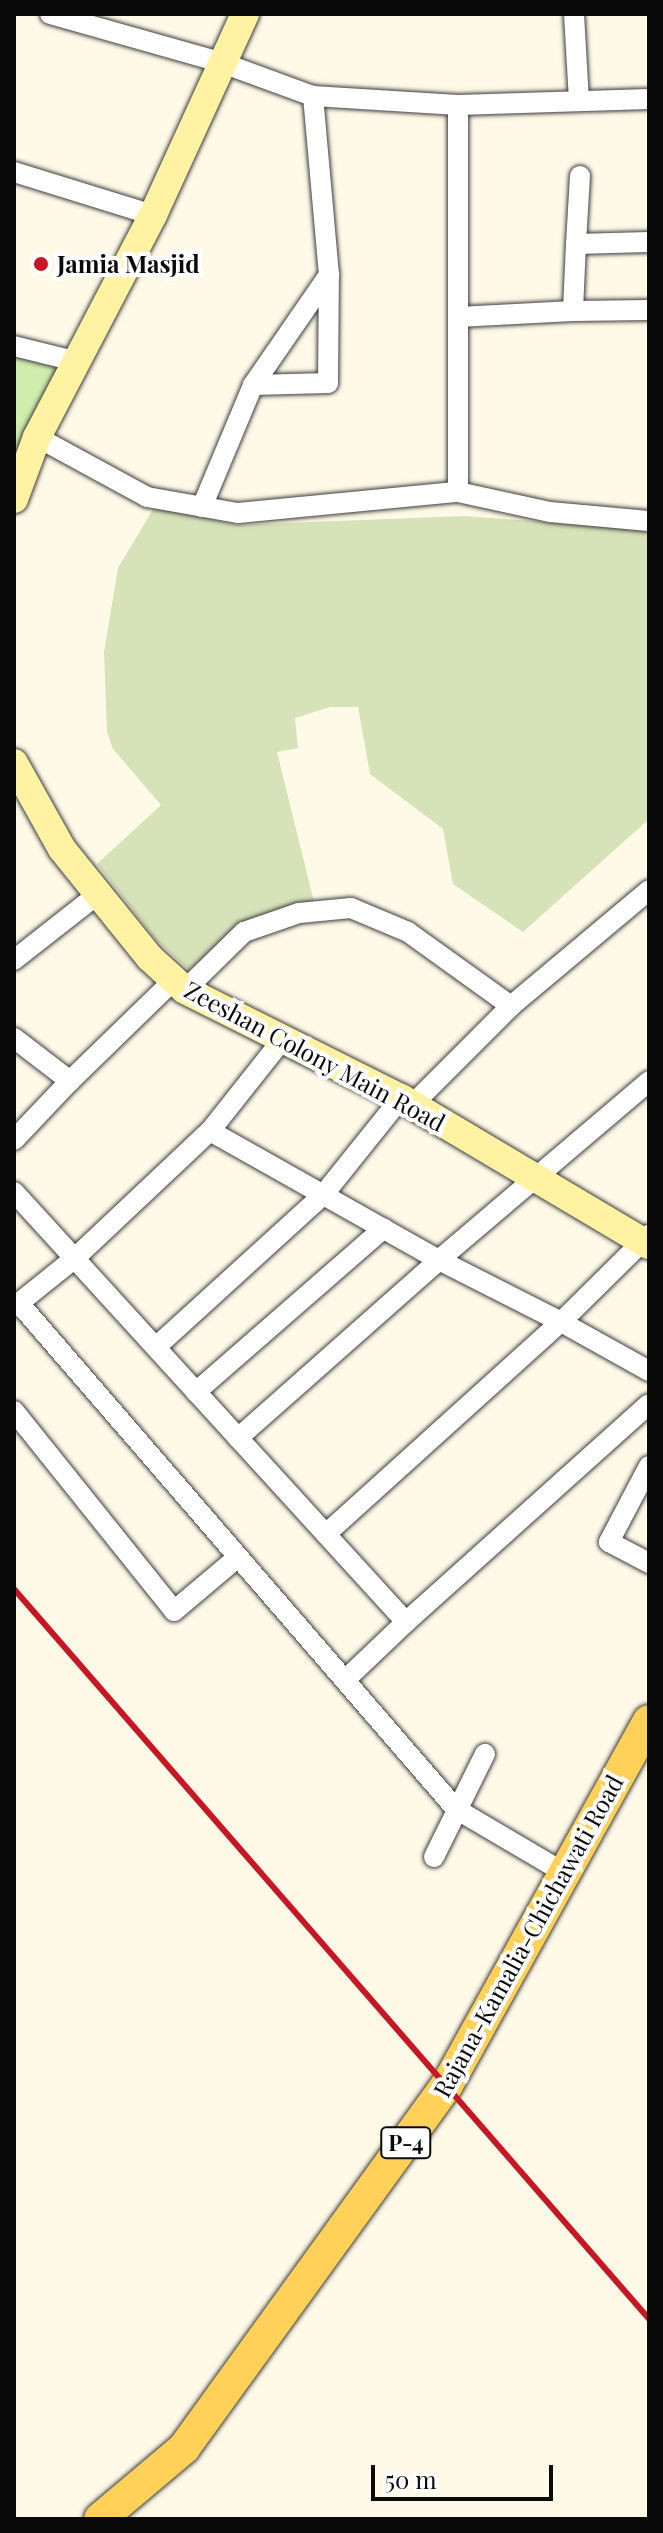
<!DOCTYPE html>
<style>
body{margin:0}
#map{position:relative;width:663px;height:2533px;overflow:hidden;background:#fffae8;font-family:"Playfair Display",serif}
div>[style]{position:absolute}
.green>*{inset:0;background:#d1edae}
.cemetery>*{inset:0;background:#d6e2b8}
.roads{filter:drop-shadow(0 0 2px #3d3d3d) drop-shadow(0 0 2px #3d3d3d)}
.street>*{height:20px;margin:-10px;padding:0 10px;transform-origin:10px;border-radius:10px;background:#fff}
.secondary>*{height:28px;margin:-14px;padding:0 14px;transform-origin:14px;border-radius:14px;background:#fff2a3}
.primary>*{height:32px;margin:-16px;padding:0 16px;transform-origin:16px;border-radius:16px;background:#ffd158}
.rail>*{height:6px;margin:-3px;padding:0 3px;transform-origin:3px;border-radius:3px;background:#c61725}
.dots>*{width:22px;height:22px;translate:-50% -50%;box-sizing:border-box;border:4px solid #fff;border-radius:50%}
span{translate:-50% -50%;white-space:nowrap;text-align:center;line-height:1.15;-webkit-text-stroke:8px #fff;paint-order:stroke}
.shield-label span{padding:2px 6px;background:#fff;border:2px solid;border-radius:6px;-webkit-text-stroke-width:0}
.shield-label{font-size:22px;color:#0a0a0a;font-weight:700}
.poi-label{font-size:24px;color:#0a0a0a;font-weight:700}
.left{translate:0 -50%;text-align:left}
.street-label{font-size:24px;color:#0a0a0a}
.frame{position:absolute;inset:0;border:16px solid #0a0a0a;pointer-events:none}
.scale{position:absolute;left:371px;top:2465px;width:182px;height:36px;box-sizing:border-box;border:4px solid #0a0a0a;border-top:0;padding-left:10px;font-size:24px;line-height:28px;white-space:nowrap;color:#0a0a0a;-webkit-text-stroke:6px #fff;paint-order:stroke}
</style>
<div id="map">
<div class="green">
<i style="clip-path:polygon(14px 346px,74px 361px,14px 499px)"></i>
</div>
<div class="cemetery">
<i style="clip-path:polygon(155px 506px,236px 525px,464px 516px,649px 530px,649px 819px,523px 932px,453px 884px,443px 829px,370px 774px,358px 707px,330px 707px,295px 718px,298px 748px,277px 752px,314px 902px,231px 933px,189px 970px,157px 941px,97px 864px,161px 805px,113px 749px,107px 732px,104px 652px,118px 568px)"></i>
</div>
<div class="roads">
<div class="street">
<i style="left:50px;top:14px;width:177px;rotate:15.8deg"></i>
<i style="left:220px;top:62px;width:99px;rotate:20.1deg"></i>
<i style="left:313px;top:96px;width:145px;rotate:3.6deg"></i>
<i style="left:458px;top:105px;width:191px;rotate:-1.8deg"></i>
<i style="left:574px;top:14px;width:87px;rotate:86.7deg"></i>
<i style="left:458px;top:105px;width:387px;rotate:90deg"></i>
<i style="left:14px;top:172px;width:145px;rotate:17.2deg"></i>
<i style="left:580px;top:176px;width:68px;rotate:93.4deg"></i>
<i style="left:576px;top:244px;width:73px;rotate:-1.6deg"></i>
<i style="left:576px;top:244px;width:67px;rotate:92.6deg"></i>
<i style="left:573px;top:311px;width:76px;rotate:-0.8deg"></i>
<i style="left:458px;top:317px;width:115px;rotate:-3deg"></i>
<i style="left:14px;top:346px;width:62px;rotate:14deg"></i>
<i style="left:253px;top:385px;width:75px;rotate:-1.5deg"></i>
<i style="left:328px;top:383px;width:108px;rotate:-89.5deg"></i>
<i style="left:329px;top:275px;width:180px;rotate:-95.1deg"></i>
<i style="left:37px;top:437px;width:125px;rotate:28.6deg"></i>
<i style="left:147px;top:497px;width:92px;rotate:10deg"></i>
<i style="left:238px;top:513px;width:221px;rotate:-5.5deg"></i>
<i style="left:458px;top:492px;width:94px;rotate:12.3deg"></i>
<i style="left:550px;top:512px;width:99px;rotate:5.2deg"></i>
<i style="left:202px;top:507px;width:132px;rotate:-67.3deg"></i>
<i style="left:253px;top:385px;width:134px;rotate:-55.4deg"></i>
<i style="left:14px;top:960px;width:105px;rotate:-38.1deg"></i>
<i style="left:185px;top:990px;width:83px;rotate:-44.5deg"></i>
<i style="left:244px;top:932px;width:58px;rotate:-19.1deg"></i>
<i style="left:299px;top:913px;width:52px;rotate:-5.5deg"></i>
<i style="left:351px;top:908px;width:62px;rotate:22.8deg"></i>
<i style="left:408px;top:932px;width:127px;rotate:35.7deg"></i>
<i style="left:14px;top:1038px;width:71px;rotate:37.5deg"></i>
<i style="left:70px;top:1081px;width:144px;rotate:-44.2deg"></i>
<i style="left:412px;top:1105px;width:140px;rotate:-45deg"></i>
<i style="left:511px;top:1006px;width:180px;rotate:-40deg"></i>
<i style="left:210px;top:1131px;width:116px;rotate:-51.6deg"></i>
<i style="left:14px;top:1140px;width:81px;rotate:-46.5deg"></i>
<i style="left:14px;top:1192px;width:582px;rotate:47.65deg"></i>
<i style="left:406px;top:1622px;width:326px;rotate:-41.9deg"></i>
<i style="left:156px;top:1347px;width:227px;rotate:-42.3deg"></i>
<i style="left:324px;top:1194px;width:123px;rotate:-51.3deg"></i>
<i style="left:196px;top:1392px;width:249px;rotate:-41.1deg"></i>
<i style="left:14px;top:1411px;width:256px;rotate:51.3deg"></i>
<i style="left:174px;top:1611px;width:84px;rotate:-40.2deg"></i>
<i style="left:238px;top:1438px;width:268px;rotate:-41.5deg"></i>
<i style="left:439px;top:1260px;width:137px;rotate:26.9deg"></i>
<i style="left:561px;top:1322px;width:124px;rotate:-44.7deg"></i>
<i style="left:649px;top:1466px;width:86px;rotate:117.8deg"></i>
<i style="left:609px;top:1542px;width:45px;rotate:27.7deg"></i>
<i style="left:326px;top:1534px;width:316px;rotate:-42.1deg"></i>
<i style="left:561px;top:1322px;width:101px;rotate:29.1deg"></i>
<i style="left:345px;top:1680px;width:84px;rotate:-43.6deg"></i>
<i style="left:434px;top:1857px;width:115px;rotate:-63.7deg"></i>
<i style="left:563px;top:1872px;width:124px;rotate:-149.5deg"></i>
<i style="left:456px;top:1809px;width:669px;rotate:-130.82deg"></i>
<i style="left:19px;top:1303px;width:72px;rotate:-38.8deg"></i>
<i style="left:75px;top:1258px;width:185px;rotate:-43.3deg"></i>
<i style="left:210px;top:1131px;width:263px;rotate:29.4deg"></i>
<i style="left:439px;top:1260px;width:276px;rotate:-40.4deg"></i>
</div>
<div class="secondary">
<i style="left:14px;top:499px;width:66px;rotate:-69.6deg"></i>
<i style="left:37px;top:437px;width:250px;rotate:-62.4deg"></i>
<i style="left:153px;top:215px;width:221px;rotate:-65.4deg"></i>
<i style="left:14px;top:763px;width:98px;rotate:60.8deg"></i>
<i style="left:62px;top:849px;width:140px;rotate:51.1deg"></i>
<i style="left:150px;top:958px;width:47px;rotate:42.4deg"></i>
<i style="left:185px;top:990px;width:241px;rotate:26.6deg"></i>
<i style="left:401px;top:1098px;width:288px;rotate:30.7deg"></i>
</div>
<div class="primary">
<i style="left:100px;top:2519px;width:110px;rotate:-40.2deg"></i>
<i style="left:184px;top:2448px;width:448px;rotate:-54.1deg"></i>
<i style="left:447px;top:2085px;width:416px;rotate:-61deg"></i>
</div>
</div>
<div class="rail">
<i style="left:14px;top:1589px;width:968px;rotate:48.98deg"></i>
</div>
<div class="dots">
<i style="left:41px;top:264px;background:#c61725"></i>
</div>
<div class="shield-label">
<span style="left:406px;top:2143px">P-4</span>
</div>
<div class="poi-label">
<span class="left" style="left:57px;top:264px">Jamia Masjid</span>
</div>
<div class="street-label">
<span style="left:315px;top:1056px;rotate:28deg">Zeeshan Colony Main Road</span>
<span style="left:528px;top:1936px;rotate:-61deg">Rajana-Kamalia-Chichawati Road</span>
</div>
<div class="frame"></div>
<div class="scale">50 m</div>
</div>
